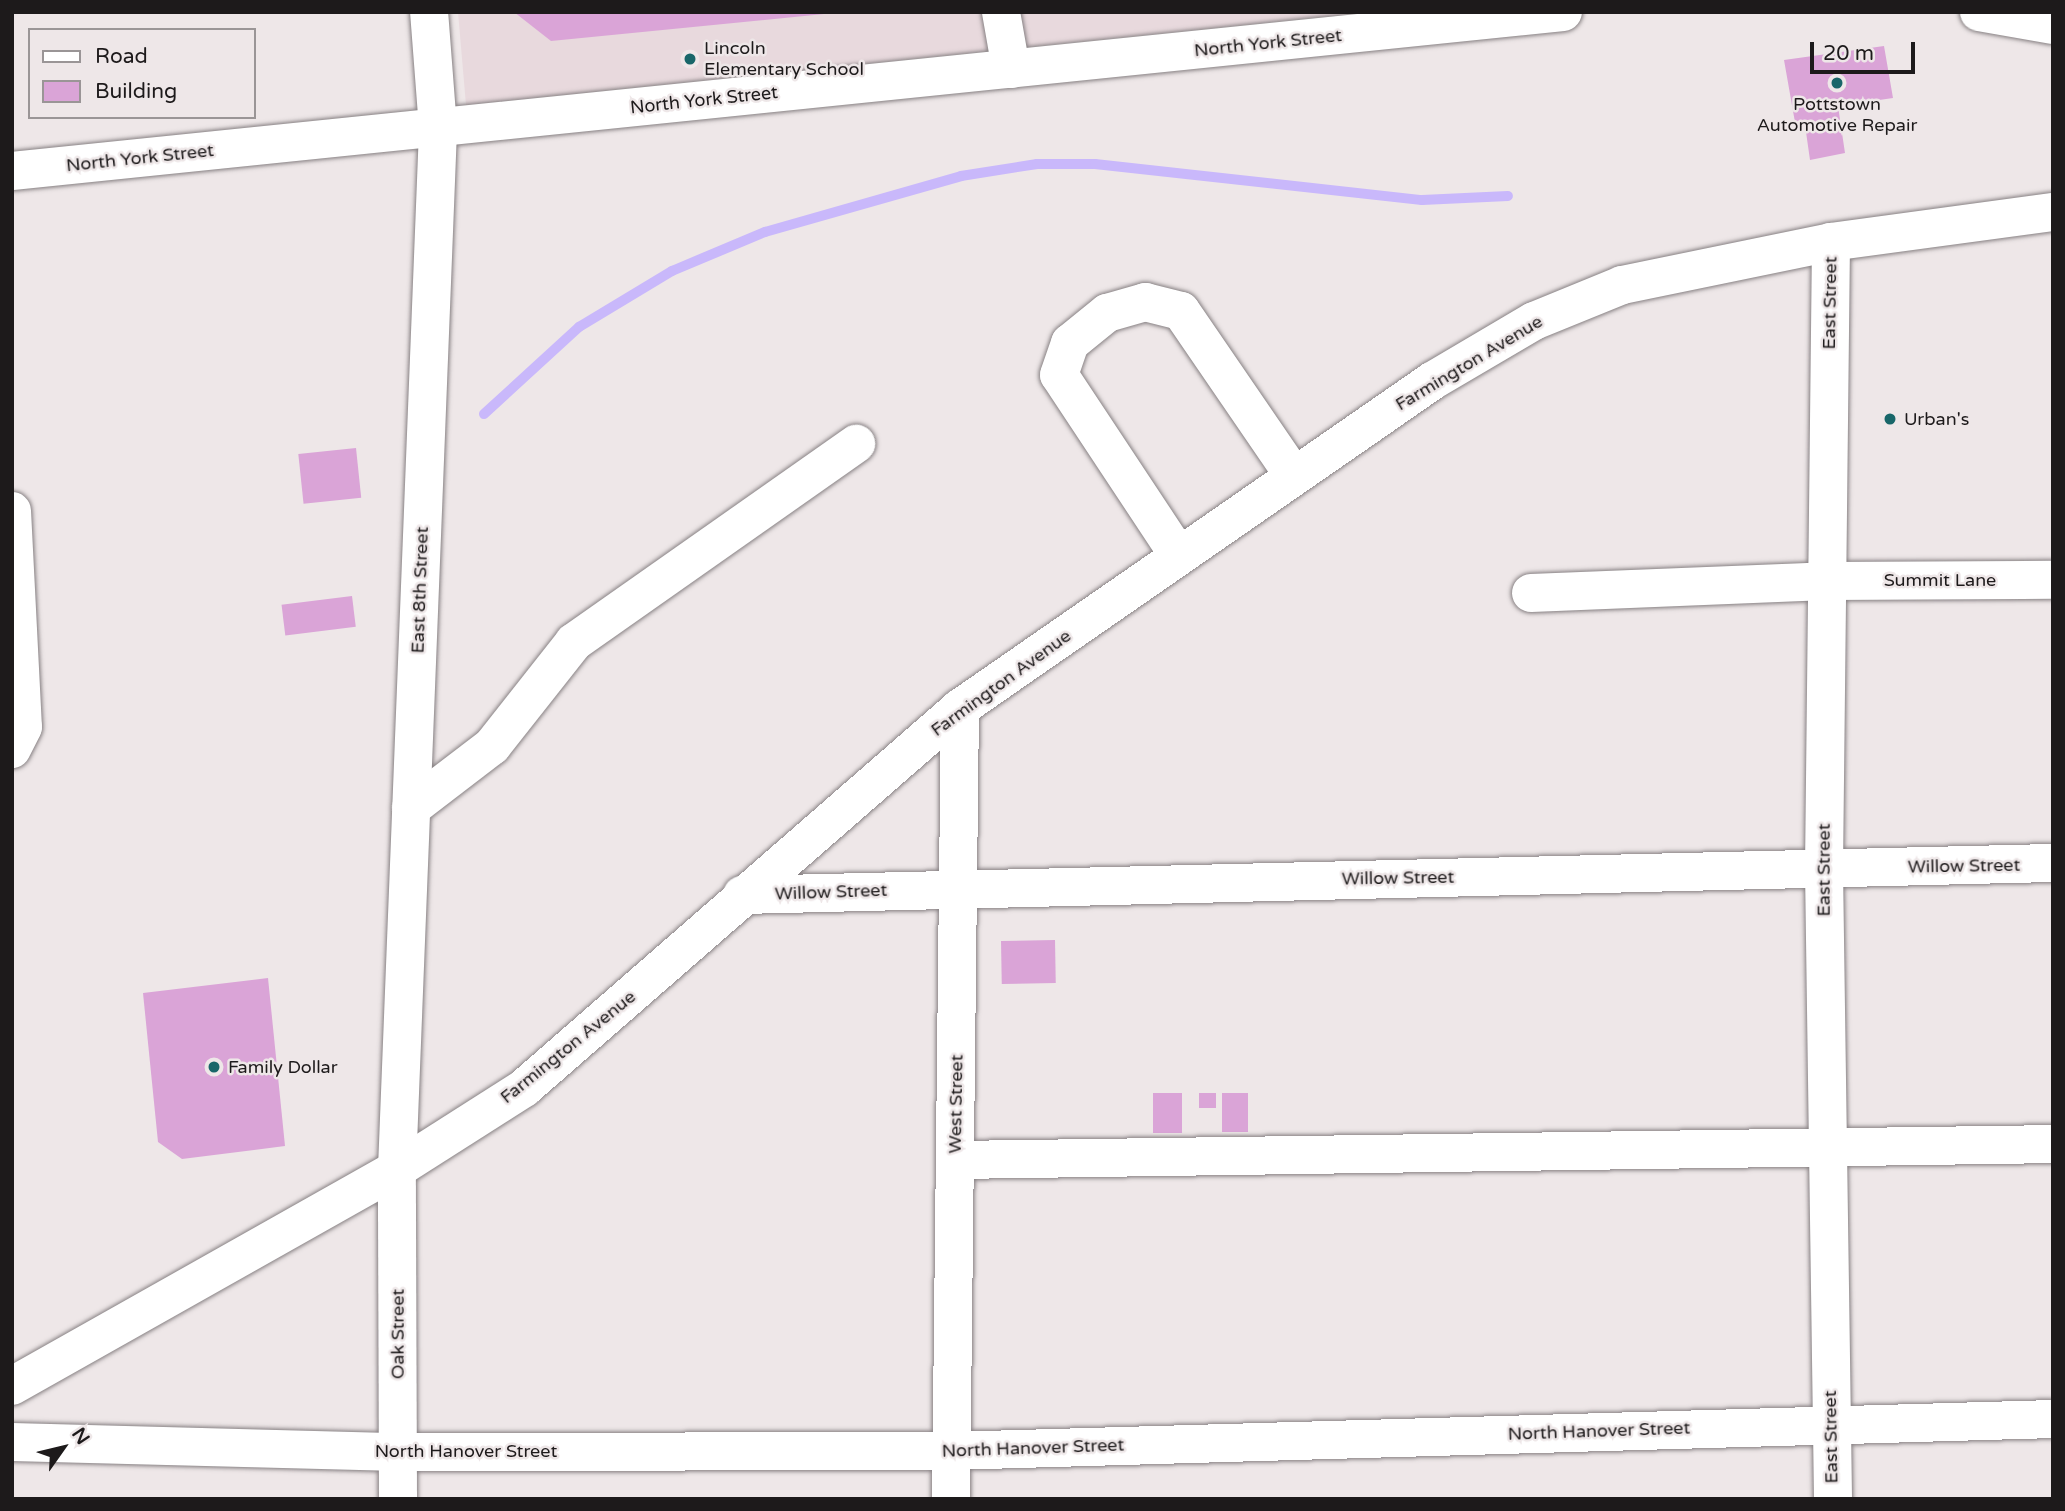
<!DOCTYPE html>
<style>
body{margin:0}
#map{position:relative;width:2065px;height:1511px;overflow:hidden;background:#eee7e8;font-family:"Varela Round",sans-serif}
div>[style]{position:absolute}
.built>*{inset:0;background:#e8d9dd}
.stream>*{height:10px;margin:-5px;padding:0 5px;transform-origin:5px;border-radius:5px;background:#c9b8fb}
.building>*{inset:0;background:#daa4d7;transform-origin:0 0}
.roads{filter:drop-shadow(0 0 2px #878183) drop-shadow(0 0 2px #878183)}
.minor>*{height:38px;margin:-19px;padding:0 19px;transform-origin:19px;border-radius:19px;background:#fff}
.dots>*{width:19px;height:19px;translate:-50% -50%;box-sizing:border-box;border:4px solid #eee7e8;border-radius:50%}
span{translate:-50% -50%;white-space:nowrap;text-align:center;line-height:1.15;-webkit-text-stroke:5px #eee7e8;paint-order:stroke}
.street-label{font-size:18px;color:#1d1a1b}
.poi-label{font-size:18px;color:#1d1a1b}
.left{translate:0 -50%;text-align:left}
.frame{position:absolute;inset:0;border:14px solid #1d1a1b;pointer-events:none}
.legend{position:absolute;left:28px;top:28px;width:228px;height:91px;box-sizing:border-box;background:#eee7e8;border:2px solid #9a9596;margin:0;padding:9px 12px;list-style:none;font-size:21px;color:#1d1a1b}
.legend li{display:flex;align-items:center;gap:14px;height:35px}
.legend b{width:35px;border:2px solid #9a9596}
.north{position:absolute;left:28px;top:1413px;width:70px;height:70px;-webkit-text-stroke:5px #eee7e8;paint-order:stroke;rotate:56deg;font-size:19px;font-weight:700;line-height:28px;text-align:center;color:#1d1a1b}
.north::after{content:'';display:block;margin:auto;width:24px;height:32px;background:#1d1a1b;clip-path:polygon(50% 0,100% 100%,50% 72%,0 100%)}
.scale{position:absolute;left:1810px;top:42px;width:105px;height:32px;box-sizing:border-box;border:4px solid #1d1a1b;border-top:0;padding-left:9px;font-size:21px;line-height:24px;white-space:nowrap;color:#1d1a1b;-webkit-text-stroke:5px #eee7e8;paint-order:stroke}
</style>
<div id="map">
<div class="built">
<i style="clip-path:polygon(458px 12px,1368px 12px,466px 105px)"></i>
</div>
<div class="stream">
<i style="left:484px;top:414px;width:129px;rotate:-42.5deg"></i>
<i style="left:579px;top:327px;width:109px;rotate:-31.1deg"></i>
<i style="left:672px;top:271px;width:101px;rotate:-22.8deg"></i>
<i style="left:765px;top:232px;width:204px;rotate:-15.9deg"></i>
<i style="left:961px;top:176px;width:77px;rotate:-9deg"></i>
<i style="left:1037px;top:164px;width:58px"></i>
<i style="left:1095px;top:164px;width:329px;rotate:6.3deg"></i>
<i style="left:1422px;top:200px;width:86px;rotate:-2.7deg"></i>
</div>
<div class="building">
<i style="clip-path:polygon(514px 12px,824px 12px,824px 14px,551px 41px)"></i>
<i style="clip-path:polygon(1884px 46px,1893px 98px,1838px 106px,1845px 153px,1810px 160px,1805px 125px,1796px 128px,1784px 60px)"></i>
<i style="left:356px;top:448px;width:50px;height:58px;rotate:84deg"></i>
<i style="left:352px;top:596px;width:31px;height:71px;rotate:83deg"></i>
<i style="left:1055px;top:940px;width:43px;height:54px;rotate:89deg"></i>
<i style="clip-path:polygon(268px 978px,285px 1146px,182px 1159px,158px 1142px,143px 993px)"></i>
<i style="left:1153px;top:1093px;width:29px;height:40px"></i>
<i style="left:1199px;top:1093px;width:17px;height:15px"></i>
<i style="left:1222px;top:1093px;width:26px;height:39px"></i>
</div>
<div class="roads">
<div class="minor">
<i style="left:1001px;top:12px;width:58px;rotate:80deg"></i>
<i style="left:1979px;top:12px;width:75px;rotate:10deg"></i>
<i style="left:12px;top:171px;width:1559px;rotate:-5.85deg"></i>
<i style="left:1831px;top:242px;width:627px;rotate:90.64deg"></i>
<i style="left:1824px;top:869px;width:630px;rotate:89.18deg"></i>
<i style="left:12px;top:511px;width:216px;rotate:87.1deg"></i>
<i style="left:23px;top:727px;width:25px;rotate:117deg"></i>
<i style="left:1179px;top:556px;width:217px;rotate:-123.5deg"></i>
<i style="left:1059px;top:375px;width:34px;rotate:-71deg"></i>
<i style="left:1070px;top:343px;width:48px;rotate:-39deg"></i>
<i style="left:1107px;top:313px;width:40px;rotate:-16deg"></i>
<i style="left:1145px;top:302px;width:37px;rotate:14deg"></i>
<i style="left:1181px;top:311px;width:200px;rotate:55.6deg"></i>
<i style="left:1531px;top:593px;width:296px;rotate:-2.3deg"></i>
<i style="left:1827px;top:581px;width:226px;rotate:-0.3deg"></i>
<i style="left:411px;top:808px;width:102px;rotate:-37.4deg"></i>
<i style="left:492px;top:746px;width:132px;rotate:-51.7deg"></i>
<i style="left:574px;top:642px;width:345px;rotate:-35.1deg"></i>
<i style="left:742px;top:895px;width:1311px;rotate:-1.4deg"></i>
<i style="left:955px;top:1160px;width:1098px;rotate:-0.83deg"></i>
<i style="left:12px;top:1386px;width:442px;rotate:-29.4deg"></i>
<i style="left:397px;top:1169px;width:151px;rotate:-32.5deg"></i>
<i style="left:524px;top:1088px;width:578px;rotate:-41.07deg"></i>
<i style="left:960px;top:708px;width:574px;rotate:-34.71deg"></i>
<i style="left:1432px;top:381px;width:118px;rotate:-30.5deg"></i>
<i style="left:1534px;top:321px;width:95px;rotate:-22.2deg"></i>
<i style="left:1622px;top:285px;width:213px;rotate:-11.6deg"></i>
<i style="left:1831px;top:242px;width:224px;rotate:-7.7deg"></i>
<i style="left:12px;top:1442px;width:387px;rotate:1.5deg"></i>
<i style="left:399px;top:1452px;width:551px;rotate:-0.1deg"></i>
<i style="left:950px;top:1451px;width:1103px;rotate:-1.66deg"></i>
<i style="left:398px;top:1499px;width:330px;rotate:-90.2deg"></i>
<i style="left:397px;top:1169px;width:1042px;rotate:-87.74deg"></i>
<i style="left:438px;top:128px;width:116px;rotate:-94.4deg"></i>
<i style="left:951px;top:1499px;width:791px;rotate:-89.35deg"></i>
</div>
</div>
<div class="dots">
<i style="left:690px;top:59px;background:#186669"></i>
<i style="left:1837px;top:83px;background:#186669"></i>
<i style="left:1890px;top:419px;background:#186669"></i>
<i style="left:214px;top:1067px;background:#186669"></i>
</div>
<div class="street-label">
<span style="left:1268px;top:43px;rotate:-6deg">North York Street</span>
<span style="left:704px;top:100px;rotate:-6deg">North York Street</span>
<span style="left:140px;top:158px;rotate:-6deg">North York Street</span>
<span style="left:1830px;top:303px;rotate:-89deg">East Street</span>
<span style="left:1469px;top:363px;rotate:-31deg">Farmington Avenue</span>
<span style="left:1940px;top:580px">Summit Lane</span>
<span style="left:420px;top:590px;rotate:-88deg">East 8th Street</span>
<span style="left:1001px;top:683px;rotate:-36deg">Farmington Avenue</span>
<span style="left:1964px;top:866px;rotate:-1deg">Willow Street</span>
<span style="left:1824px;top:870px;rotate:-90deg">East Street</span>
<span style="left:1398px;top:878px;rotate:-1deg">Willow Street</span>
<span style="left:831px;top:892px;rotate:-2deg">Willow Street</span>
<span style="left:568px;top:1047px;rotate:-39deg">Farmington Avenue</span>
<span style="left:956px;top:1104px;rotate:-89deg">West Street</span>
<span style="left:398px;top:1334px;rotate:-90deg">Oak Street</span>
<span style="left:1599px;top:1431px;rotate:-2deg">North Hanover Street</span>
<span style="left:1831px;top:1437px;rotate:-91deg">East Street</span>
<span style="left:1033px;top:1448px;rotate:-2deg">North Hanover Street</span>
<span style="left:466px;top:1451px">North Hanover Street</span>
</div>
<div class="poi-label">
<span class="left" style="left:704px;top:59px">Lincoln<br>Elementary School</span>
<span style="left:1837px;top:115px">Pottstown<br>Automotive Repair</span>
<span class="left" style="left:1904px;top:419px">Urban's</span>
<span class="left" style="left:228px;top:1067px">Family Dollar</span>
</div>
<div class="frame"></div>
<ul class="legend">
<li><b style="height:9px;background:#fff"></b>Road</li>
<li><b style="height:19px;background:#daa4d7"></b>Building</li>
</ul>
<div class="north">N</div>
<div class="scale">20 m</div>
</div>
